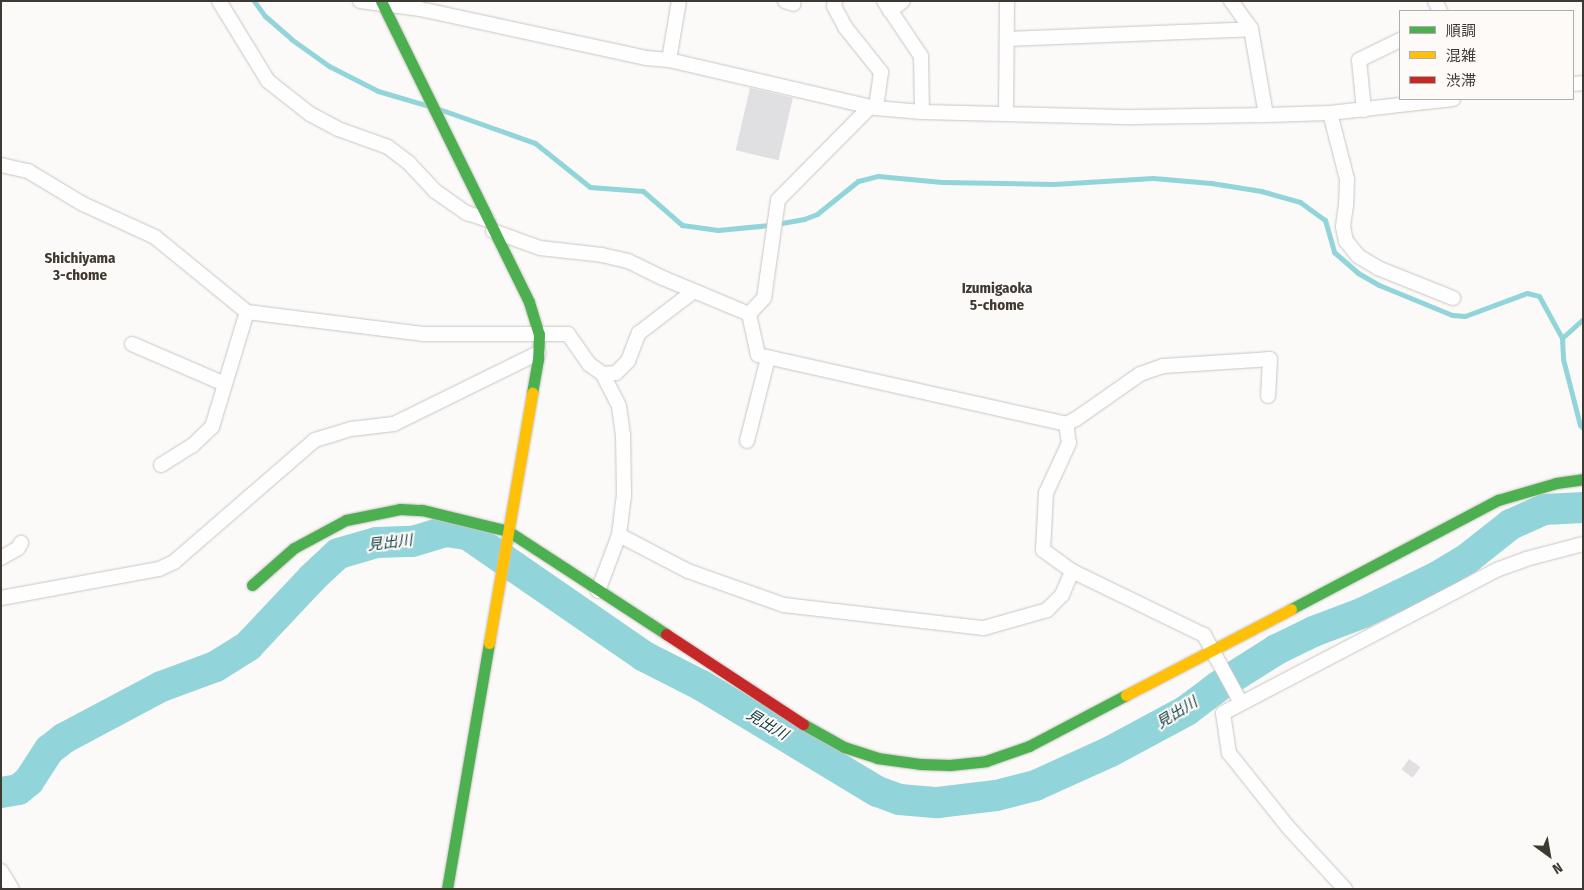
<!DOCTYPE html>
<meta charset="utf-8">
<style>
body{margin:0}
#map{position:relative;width:1584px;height:890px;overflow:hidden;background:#fcfaf8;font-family:"Fira Sans Condensed","Noto Sans JP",sans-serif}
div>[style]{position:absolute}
.stream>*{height:5px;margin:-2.5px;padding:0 2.5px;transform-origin:2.5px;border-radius:2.5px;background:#91d5db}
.river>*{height:31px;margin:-15.5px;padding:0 15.5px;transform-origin:15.5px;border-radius:15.5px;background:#91d5db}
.building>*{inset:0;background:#e0e0e2;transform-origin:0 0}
.roads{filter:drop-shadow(0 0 1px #c8c5c2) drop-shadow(0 0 1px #c8c5c2)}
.street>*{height:14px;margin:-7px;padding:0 7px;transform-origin:7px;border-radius:7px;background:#fffefe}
.fast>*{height:11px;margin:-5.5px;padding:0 5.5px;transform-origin:5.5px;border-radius:5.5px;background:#4caf50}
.slow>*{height:11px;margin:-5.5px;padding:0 5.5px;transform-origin:5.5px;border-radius:5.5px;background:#ffc107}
.jam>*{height:11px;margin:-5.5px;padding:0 5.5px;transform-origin:5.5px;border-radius:5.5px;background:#c62828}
span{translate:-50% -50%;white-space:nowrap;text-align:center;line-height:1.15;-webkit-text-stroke:4px #fdfaf7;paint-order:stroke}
.neighbourhood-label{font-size:15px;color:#3f3934;font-weight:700}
.water-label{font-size:15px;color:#134145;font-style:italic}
.frame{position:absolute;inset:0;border:2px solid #3f3934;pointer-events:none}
.legend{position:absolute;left:1399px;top:10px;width:175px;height:90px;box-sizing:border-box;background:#fdfaf7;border:1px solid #b1ada9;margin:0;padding:6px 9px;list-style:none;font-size:15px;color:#3f3934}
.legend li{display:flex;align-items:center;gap:10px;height:25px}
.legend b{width:25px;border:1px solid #b1ada9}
.north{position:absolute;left:1524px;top:830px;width:50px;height:50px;-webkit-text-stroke:4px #fdfaf7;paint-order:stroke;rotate:148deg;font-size:14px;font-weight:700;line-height:20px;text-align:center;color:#3f3934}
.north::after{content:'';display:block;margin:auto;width:18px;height:22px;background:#3f3934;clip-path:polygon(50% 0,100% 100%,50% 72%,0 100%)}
</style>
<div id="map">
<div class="stream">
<i style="left:254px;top:1px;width:19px;rotate:54deg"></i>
<i style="left:265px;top:16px;width:35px;rotate:41deg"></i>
<i style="left:291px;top:39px;width:47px;rotate:35.4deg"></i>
<i style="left:329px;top:66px;width:55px;rotate:27deg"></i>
<i style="left:378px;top:91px;width:50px;rotate:16.3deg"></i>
<i style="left:439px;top:109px;width:102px;rotate:19.5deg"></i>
<i style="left:535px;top:143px;width:70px;rotate:38.7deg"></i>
<i style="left:590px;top:187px;width:53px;rotate:4.3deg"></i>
<i style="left:643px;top:191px;width:52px;rotate:41.1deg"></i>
<i style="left:682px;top:225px;width:36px;rotate:8deg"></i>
<i style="left:718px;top:230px;width:52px;rotate:-5.5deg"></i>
<i style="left:770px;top:225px;width:35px;rotate:-10deg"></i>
<i style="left:804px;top:219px;width:14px;rotate:-21deg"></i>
<i style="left:817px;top:214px;width:53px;rotate:-38.8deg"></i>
<i style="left:858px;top:181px;width:21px;rotate:-14deg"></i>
<i style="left:878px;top:176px;width:64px;rotate:5.4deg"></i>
<i style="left:942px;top:182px;width:112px;rotate:1deg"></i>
<i style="left:1054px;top:184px;width:99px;rotate:-3.5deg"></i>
<i style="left:1153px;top:178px;width:58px;rotate:4.9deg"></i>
<i style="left:1211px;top:183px;width:51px;rotate:9.1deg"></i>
<i style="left:1261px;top:191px;width:41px;rotate:15.8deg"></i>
<i style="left:1300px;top:202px;width:31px;rotate:36deg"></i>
<i style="left:1325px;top:220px;width:33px;rotate:74deg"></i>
<i style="left:1334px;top:252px;width:32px;rotate:41deg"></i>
<i style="left:1358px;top:273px;width:24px;rotate:30deg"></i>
<i style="left:1379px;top:285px;width:79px;rotate:22.3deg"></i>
<i style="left:1452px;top:315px;width:13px;rotate:4deg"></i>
<i style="left:1465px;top:316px;width:66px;rotate:-20.4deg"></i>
<i style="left:1527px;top:293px;width:12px;rotate:14deg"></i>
<i style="left:1539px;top:296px;width:48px;rotate:61.3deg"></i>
<i style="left:1562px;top:338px;width:21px;rotate:87deg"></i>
<i style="left:1563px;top:359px;width:68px;rotate:75.6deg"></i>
<i style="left:1580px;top:425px;width:4px;rotate:45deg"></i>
<i style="left:1562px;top:338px;width:28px;rotate:-42deg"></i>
</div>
<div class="river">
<i style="left:1px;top:792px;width:17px;rotate:-10deg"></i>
<i style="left:18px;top:789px;width:13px;rotate:-39deg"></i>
<i style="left:28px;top:781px;width:38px;rotate:-57deg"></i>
<i style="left:49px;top:749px;width:18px;rotate:-38deg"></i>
<i style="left:63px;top:738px;width:111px;rotate:-28deg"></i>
<i style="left:161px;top:686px;width:58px;rotate:-20.3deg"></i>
<i style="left:215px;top:666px;width:39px;rotate:-32deg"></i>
<i style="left:248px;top:645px;width:93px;rotate:-46.7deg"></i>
<i style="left:312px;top:577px;width:35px;rotate:-43deg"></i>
<i style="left:338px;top:553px;width:40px;rotate:-16deg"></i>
<i style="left:376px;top:542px;width:36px;rotate:-2deg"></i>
<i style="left:412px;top:541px;width:34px;rotate:-17deg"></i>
<i style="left:445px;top:531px;width:22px;rotate:8deg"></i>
<i style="left:467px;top:534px;width:215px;rotate:34.6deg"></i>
<i style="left:644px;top:656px;width:64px;rotate:27deg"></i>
<i style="left:701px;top:685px;width:205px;rotate:31.1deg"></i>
<i style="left:877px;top:791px;width:23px;rotate:20deg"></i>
<i style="left:899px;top:799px;width:38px;rotate:5deg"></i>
<i style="left:937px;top:802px;width:59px;rotate:-6.8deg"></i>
<i style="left:996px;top:795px;width:40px;rotate:-14.4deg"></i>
<i style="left:1035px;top:785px;width:82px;rotate:-24.4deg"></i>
<i style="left:1110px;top:751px;width:86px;rotate:-28.3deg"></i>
<i style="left:1186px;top:710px;width:38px;rotate:-37deg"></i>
<i style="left:1216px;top:687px;width:71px;rotate:-32.3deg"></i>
<i style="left:1276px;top:649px;width:41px;rotate:-25.9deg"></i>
<i style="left:1313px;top:631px;width:53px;rotate:-20.8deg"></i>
<i style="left:1363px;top:612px;width:82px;rotate:-25.9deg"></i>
<i style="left:1437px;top:576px;width:35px;rotate:-31deg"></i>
<i style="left:1467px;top:558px;width:55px;rotate:-38.3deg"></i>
<i style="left:1510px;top:524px;width:37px;rotate:-24deg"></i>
<i style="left:1544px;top:509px;width:39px;rotate:-3deg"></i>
</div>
<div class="building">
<i style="left:750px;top:88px;width:44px;height:64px;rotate:13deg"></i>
<i style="left:1409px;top:759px;width:14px;height:13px;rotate:36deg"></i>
</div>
<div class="roads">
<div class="street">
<i style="left:219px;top:1px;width:94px;rotate:58.5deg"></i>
<i style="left:268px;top:81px;width:53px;rotate:38.2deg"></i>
<i style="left:310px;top:114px;width:32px;rotate:28deg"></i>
<i style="left:338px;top:129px;width:53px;rotate:19.8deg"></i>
<i style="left:388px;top:147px;width:25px;rotate:37deg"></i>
<i style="left:408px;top:162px;width:40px;rotate:47deg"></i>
<i style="left:435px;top:191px;width:39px;rotate:35deg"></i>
<i style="left:467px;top:213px;width:22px;rotate:18deg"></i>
<i style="left:360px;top:1px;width:61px;rotate:7.6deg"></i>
<i style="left:420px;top:9px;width:231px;rotate:12.2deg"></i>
<i style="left:646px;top:58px;width:23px;rotate:5deg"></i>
<i style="left:669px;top:60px;width:212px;rotate:13.1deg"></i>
<i style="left:876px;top:108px;width:46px;rotate:5deg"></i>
<i style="left:922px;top:112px;width:211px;rotate:1.4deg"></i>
<i style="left:1133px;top:117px;width:133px;rotate:-0.9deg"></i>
<i style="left:1266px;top:115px;width:64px;rotate:-1.8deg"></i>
<i style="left:1330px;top:113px;width:124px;rotate:-6.5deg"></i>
<i style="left:785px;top:1px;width:9px;rotate:18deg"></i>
<i style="left:835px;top:1px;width:5px;rotate:101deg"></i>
<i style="left:834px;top:6px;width:24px;rotate:62deg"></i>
<i style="left:845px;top:27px;width:58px;rotate:51.3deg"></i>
<i style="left:881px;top:72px;width:36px;rotate:98deg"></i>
<i style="left:884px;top:1px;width:66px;rotate:56.1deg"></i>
<i style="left:921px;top:56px;width:56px;rotate:89deg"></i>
<i style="left:1231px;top:1px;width:34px;rotate:54deg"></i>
<i style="left:1251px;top:29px;width:87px;rotate:80.1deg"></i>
<i style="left:1435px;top:1px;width:11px;rotate:63deg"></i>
<i style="left:890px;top:11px;width:16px;rotate:-38deg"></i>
<i style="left:1007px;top:39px;width:244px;rotate:-2.3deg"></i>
<i style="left:669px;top:60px;width:60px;rotate:-80.4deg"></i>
<i style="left:1573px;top:84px;width:10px;rotate:-6deg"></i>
<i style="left:869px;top:108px;width:129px;rotate:134.7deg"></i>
<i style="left:778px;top:200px;width:99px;rotate:98.1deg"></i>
<i style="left:764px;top:298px;width:22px;rotate:133deg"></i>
<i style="left:749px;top:314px;width:42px;rotate:77.6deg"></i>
<i style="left:758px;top:355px;width:316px;rotate:12.6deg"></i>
<i style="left:1066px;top:424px;width:11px;rotate:-27deg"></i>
<i style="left:1076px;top:419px;width:78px;rotate:-35.1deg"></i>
<i style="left:1140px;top:374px;width:24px;rotate:-19deg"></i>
<i style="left:1163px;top:366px;width:107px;rotate:-3.7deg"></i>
<i style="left:1270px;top:359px;width:37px;rotate:93deg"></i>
<i style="left:1364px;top:110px;width:50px;rotate:-95.7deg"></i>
<i style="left:1359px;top:60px;width:46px;rotate:-26deg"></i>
<i style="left:1006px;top:113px;width:112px;rotate:-89.5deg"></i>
<i style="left:1330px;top:113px;width:68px;rotate:75.6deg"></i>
<i style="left:1347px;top:179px;width:26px;rotate:92deg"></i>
<i style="left:1346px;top:205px;width:22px;rotate:98deg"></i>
<i style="left:1343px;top:227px;width:14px;rotate:78deg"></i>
<i style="left:1346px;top:241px;width:19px;rotate:51deg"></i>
<i style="left:1358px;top:256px;width:23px;rotate:31deg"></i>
<i style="left:1378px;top:268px;width:81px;rotate:21.8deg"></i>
<i style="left:1px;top:165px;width:28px;rotate:13deg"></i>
<i style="left:28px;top:171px;width:64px;rotate:31deg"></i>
<i style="left:83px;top:204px;width:79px;rotate:24.6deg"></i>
<i style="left:155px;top:237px;width:119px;rotate:39.2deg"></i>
<i style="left:247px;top:312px;width:177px;rotate:7.1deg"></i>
<i style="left:423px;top:334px;width:145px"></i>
<i style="left:568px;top:334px;width:37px;rotate:55deg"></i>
<i style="left:589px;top:364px;width:17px;rotate:36deg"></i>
<i style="left:603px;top:374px;width:13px;rotate:-4deg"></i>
<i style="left:616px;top:373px;width:17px;rotate:-45deg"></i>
<i style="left:628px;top:361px;width:30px;rotate:-69deg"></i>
<i style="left:639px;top:333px;width:69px;rotate:-37.4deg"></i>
<i style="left:493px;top:231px;width:50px;rotate:19.9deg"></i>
<i style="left:540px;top:248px;width:62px;rotate:6.4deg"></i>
<i style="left:602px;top:255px;width:27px;rotate:13deg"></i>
<i style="left:628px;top:261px;width:39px;rotate:26deg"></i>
<i style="left:663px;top:278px;width:93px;rotate:22.7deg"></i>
<i style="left:132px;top:344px;width:101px;rotate:23.3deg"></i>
<i style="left:1066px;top:424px;width:19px;rotate:81deg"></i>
<i style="left:1069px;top:443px;width:55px;rotate:114.7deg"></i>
<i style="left:1046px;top:493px;width:57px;rotate:93deg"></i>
<i style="left:1043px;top:550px;width:36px;rotate:36deg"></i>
<i style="left:1072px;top:571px;width:147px;rotate:25.9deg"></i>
<i style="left:1204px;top:635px;width:77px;rotate:61.4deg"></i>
<i style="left:747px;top:441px;width:86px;rotate:-75.8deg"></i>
<i style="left:161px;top:465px;width:36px;rotate:-32deg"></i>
<i style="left:192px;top:446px;width:28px;rotate:-44deg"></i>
<i style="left:212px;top:427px;width:120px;rotate:-73.1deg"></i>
<i style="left:619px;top:535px;width:78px;rotate:27.6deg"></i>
<i style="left:688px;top:571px;width:102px;rotate:19.5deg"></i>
<i style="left:784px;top:605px;width:201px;rotate:6.6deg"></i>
<i style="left:984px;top:628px;width:66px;rotate:-15.9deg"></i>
<i style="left:1047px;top:610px;width:21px;rotate:-45deg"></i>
<i style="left:1062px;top:595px;width:26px;rotate:-67deg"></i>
<i style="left:1px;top:558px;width:20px;rotate:-30deg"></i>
<i style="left:18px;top:548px;width:6px;rotate:-59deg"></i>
<i style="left:598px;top:591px;width:60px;rotate:-69.4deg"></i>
<i style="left:619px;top:535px;width:39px;rotate:-83deg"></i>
<i style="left:624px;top:496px;width:61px;rotate:-90.9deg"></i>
<i style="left:623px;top:435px;width:29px;rotate:-98deg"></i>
<i style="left:619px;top:406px;width:36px;rotate:-117deg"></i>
<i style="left:1px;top:598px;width:161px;rotate:-10.4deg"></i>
<i style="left:159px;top:569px;width:17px;rotate:-25deg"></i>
<i style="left:174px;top:562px;width:186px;rotate:-40.9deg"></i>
<i style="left:315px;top:440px;width:38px;rotate:-17deg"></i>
<i style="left:351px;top:429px;width:43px;rotate:-6.6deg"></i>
<i style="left:394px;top:424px;width:161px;rotate:-26.2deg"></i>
<i style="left:1px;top:871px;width:21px;rotate:59deg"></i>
<i style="left:1345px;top:889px;width:84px;rotate:-132.6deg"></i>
<i style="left:1288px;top:827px;width:95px;rotate:-128.6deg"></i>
<i style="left:1229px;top:753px;width:40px;rotate:-98.5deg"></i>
<i style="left:1223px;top:713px;width:311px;rotate:-27.6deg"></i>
<i style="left:1499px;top:569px;width:29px;rotate:-20deg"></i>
<i style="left:1526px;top:559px;width:59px;rotate:-14.7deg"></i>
</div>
<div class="fast">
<i style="left:381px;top:1px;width:335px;rotate:63.8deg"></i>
<i style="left:529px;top:302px;width:34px;rotate:73deg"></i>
<i style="left:539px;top:334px;width:25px;rotate:92deg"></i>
<i style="left:538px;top:359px;width:35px;rotate:100deg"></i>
<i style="left:252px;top:585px;width:56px;rotate:-41.4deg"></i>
<i style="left:294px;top:548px;width:59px;rotate:-28.3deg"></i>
<i style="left:346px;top:520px;width:55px;rotate:-11.5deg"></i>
<i style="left:400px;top:509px;width:22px;rotate:3deg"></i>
<i style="left:422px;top:510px;width:89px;rotate:13.7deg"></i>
<i style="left:508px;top:531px;width:189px;rotate:33.1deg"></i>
<i style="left:1291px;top:609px;width:234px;rotate:-27.8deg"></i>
<i style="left:1498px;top:500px;width:60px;rotate:-16.3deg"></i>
<i style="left:1556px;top:483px;width:27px;rotate:-8deg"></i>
<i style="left:803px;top:724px;width:47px;rotate:29.3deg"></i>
<i style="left:844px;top:747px;width:35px;rotate:18deg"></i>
<i style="left:877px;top:758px;width:43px;rotate:7.9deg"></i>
<i style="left:920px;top:764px;width:30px;rotate:2deg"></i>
<i style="left:950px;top:765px;width:36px;rotate:-6deg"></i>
<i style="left:986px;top:761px;width:46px;rotate:-19.2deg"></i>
<i style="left:1029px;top:746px;width:110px;rotate:-27.7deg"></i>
<i style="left:447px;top:889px;width:250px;rotate:-80.3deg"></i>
</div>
<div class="slow">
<i style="left:489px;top:643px;width:254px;rotate:-80.2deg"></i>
<i style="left:1126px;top:695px;width:186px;rotate:-27.5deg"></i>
</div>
<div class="jam">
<i style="left:666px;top:634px;width:164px;rotate:33.3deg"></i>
</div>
</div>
<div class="neighbourhood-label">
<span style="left:80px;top:267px">Shichiyama<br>3-chome</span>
<span style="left:997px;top:297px">Izumigaoka<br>5-chome</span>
</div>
<div class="water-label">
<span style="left:390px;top:543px;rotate:-7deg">見出川</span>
<span style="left:1177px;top:713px;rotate:-32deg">見出川</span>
<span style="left:767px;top:725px;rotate:31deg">見出川</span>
</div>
<div class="frame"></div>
<ul class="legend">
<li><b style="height:6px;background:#4caf50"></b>順調</li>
<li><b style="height:6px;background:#ffc107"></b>混雑</li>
<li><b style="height:6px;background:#c62828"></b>渋滞</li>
</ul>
<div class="north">N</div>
</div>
